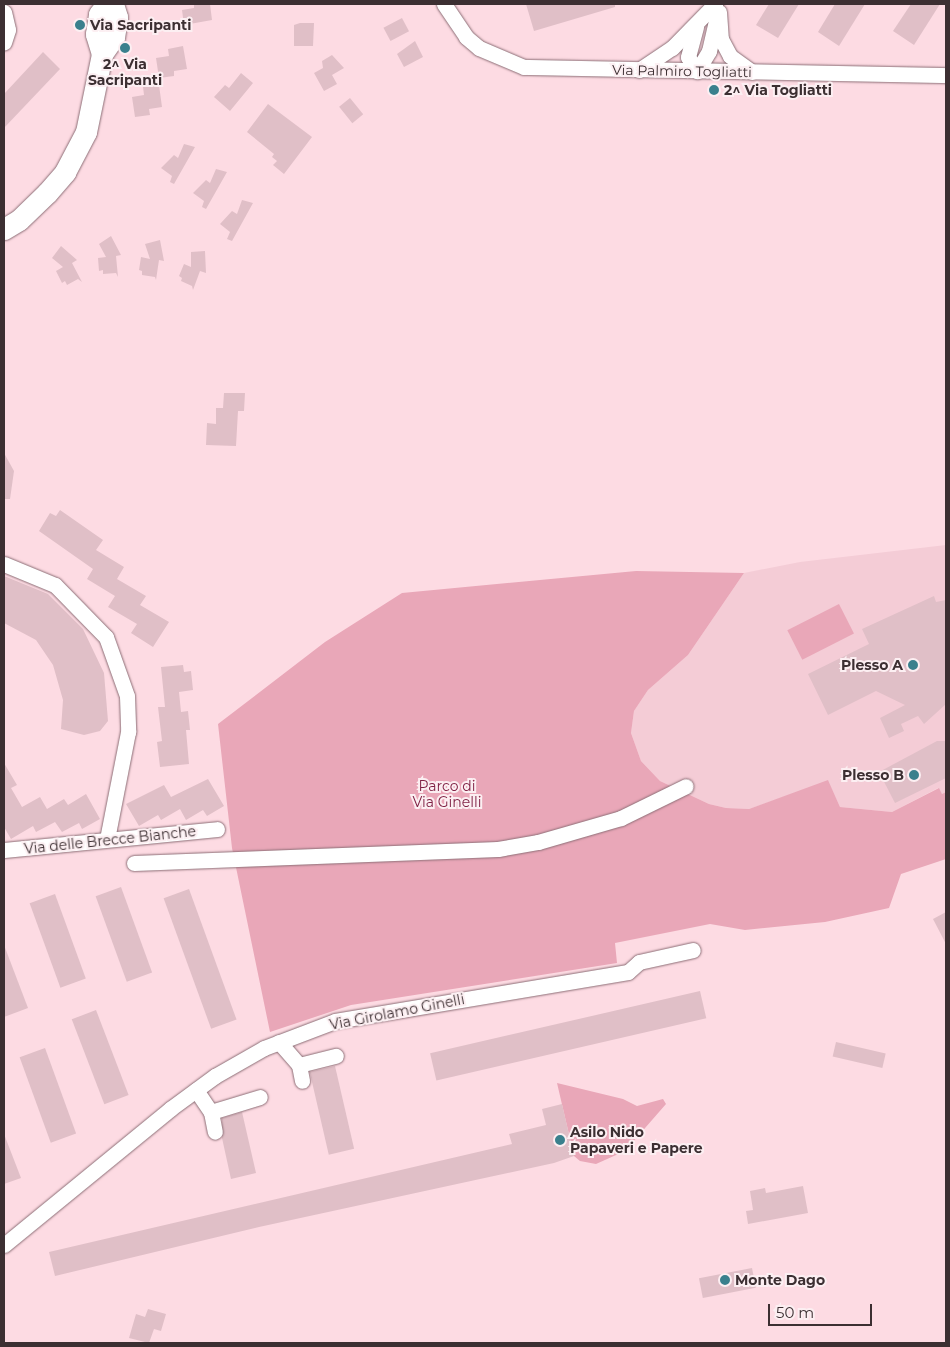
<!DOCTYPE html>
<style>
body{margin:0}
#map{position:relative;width:950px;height:1347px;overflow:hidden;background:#fddbe3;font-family:Montserrat,sans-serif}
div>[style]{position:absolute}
.built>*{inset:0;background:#f4ccd6}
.green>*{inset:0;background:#e9a7b8;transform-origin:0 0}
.building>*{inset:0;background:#e0bfc7;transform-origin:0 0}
.roads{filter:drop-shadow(0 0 1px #8c6e76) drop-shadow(0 0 1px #8c6e76)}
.street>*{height:15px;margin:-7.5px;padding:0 7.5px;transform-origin:7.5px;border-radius:7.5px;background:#fff}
.secondary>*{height:21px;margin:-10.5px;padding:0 10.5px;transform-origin:10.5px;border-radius:10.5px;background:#fff}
.dots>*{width:14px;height:14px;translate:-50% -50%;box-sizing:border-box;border:2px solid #fceff2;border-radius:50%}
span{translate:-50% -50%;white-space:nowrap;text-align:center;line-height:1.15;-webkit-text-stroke:4px #fceff2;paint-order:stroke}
.poi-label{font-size:14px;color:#3c2f32;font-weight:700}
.left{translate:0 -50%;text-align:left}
.right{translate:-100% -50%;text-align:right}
.street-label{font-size:14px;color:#3c2f32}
.park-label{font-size:14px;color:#802245}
.frame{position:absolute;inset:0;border:5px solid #3c2f32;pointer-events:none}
.scale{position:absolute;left:768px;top:1304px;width:104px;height:22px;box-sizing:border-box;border:2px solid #3c2f32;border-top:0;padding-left:6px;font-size:15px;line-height:18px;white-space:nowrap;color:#3c2f32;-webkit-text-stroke:4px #fceff2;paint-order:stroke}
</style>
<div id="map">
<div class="built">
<i style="clip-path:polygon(946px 545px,946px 792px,942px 794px,938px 788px,892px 812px,840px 807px,828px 781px,749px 809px,726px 808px,709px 804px,660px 781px,641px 761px,631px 733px,634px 711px,648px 690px,688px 655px,744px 573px,800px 562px)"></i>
</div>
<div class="green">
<i style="clip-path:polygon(636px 571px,744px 573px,688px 655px,648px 690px,634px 711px,631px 733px,641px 761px,660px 781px,709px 804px,726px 808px,749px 809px,828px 780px,840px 807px,892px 812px,939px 788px,942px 794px,946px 792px,946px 859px,901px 874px,889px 908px,825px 922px,745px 930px,710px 924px,615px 943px,617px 963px,351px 1005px,270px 1032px,232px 848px,218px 724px,325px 642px,402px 593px)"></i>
<i style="left:839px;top:604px;width:33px;height:58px;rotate:63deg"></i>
<i style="clip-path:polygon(557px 1083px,623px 1099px,637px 1106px,663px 1099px,666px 1104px,625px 1151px,596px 1164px,580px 1161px,574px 1156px)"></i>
</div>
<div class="building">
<i style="clip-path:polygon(194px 4px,210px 4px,212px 20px,184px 25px,182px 10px,194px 8px)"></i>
<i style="clip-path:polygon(526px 4px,615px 4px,615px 7px,534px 31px)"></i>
<i style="clip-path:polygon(769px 4px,799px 4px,778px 38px,756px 25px)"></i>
<i style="clip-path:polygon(835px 4px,865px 4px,839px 46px,818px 32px)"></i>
<i style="clip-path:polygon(911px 4px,940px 4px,914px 45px,893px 31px)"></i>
<i style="left:402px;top:18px;width:15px;height:21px;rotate:62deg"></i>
<i style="clip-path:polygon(300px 23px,314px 23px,313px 46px,294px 46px,294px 25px)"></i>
<i style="clip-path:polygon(415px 41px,423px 57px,404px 67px,397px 54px)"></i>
<i style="clip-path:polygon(183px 46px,187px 69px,174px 71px,174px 76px,159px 78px,156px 58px,169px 56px,168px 49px)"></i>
<i style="clip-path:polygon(43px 52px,60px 69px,4px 128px,4px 94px)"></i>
<i style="clip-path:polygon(332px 55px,344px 68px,332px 75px,337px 84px,324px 91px,314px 73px,323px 68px,322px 61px)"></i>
<i style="clip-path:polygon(241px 73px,253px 83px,230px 111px,214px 97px,225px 85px,229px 88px)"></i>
<i style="clip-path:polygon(159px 85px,162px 107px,149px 109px,150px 115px,135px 117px,132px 97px,144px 95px,143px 87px)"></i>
<i style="left:350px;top:98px;width:21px;height:14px;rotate:51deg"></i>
<i style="clip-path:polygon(268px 104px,312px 137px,284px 174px,273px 165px,277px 161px,272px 157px,274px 154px,247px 132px)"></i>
<i style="clip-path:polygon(184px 144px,195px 147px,174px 184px,170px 182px,172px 176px,161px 168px,174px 155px,178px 158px)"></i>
<i style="clip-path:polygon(216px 169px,227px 172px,206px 209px,202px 207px,204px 201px,193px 193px,206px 180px,210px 183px)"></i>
<i style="clip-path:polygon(242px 200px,253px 203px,232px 241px,227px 239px,230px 232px,220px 224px,232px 211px,237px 214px)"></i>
<i style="clip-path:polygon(111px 236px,121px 255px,116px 256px,118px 277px,116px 273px,103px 274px,103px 270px,99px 271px,98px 258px,106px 257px,99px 244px)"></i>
<i style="clip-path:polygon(160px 240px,164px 261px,159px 260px,156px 280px,155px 277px,142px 275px,142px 271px,139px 270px,141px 257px,150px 259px,145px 244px)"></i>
<i style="clip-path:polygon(61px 246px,77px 260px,72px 263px,82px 282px,78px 279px,67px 285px,65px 281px,62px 283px,56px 271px,63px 267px,52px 258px)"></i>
<i style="clip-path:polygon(205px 251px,206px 273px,200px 271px,193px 290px,192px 286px,181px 281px,182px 278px,179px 276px,184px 264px,191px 267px,191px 252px)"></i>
<i style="clip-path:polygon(224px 393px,245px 393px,244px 411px,238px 411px,236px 446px,206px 445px,207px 423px,216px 424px,216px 408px,223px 408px)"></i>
<i style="clip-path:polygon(4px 453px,14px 471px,10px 499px,4px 499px)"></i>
<i style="clip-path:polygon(60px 510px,103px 540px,96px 550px,124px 567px,117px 579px,146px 596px,140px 605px,169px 622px,153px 647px,131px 633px,137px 624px,108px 607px,115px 596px,87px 579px,93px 569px,39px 531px,50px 513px,56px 516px)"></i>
<i style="clip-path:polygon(4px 576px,48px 594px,83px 629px,104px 673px,108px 721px,100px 731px,84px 735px,61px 729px,63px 700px,53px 665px,36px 640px,4px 623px)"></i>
<i style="clip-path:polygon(934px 596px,936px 602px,946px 600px,946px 704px,924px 724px,918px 716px,901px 724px,904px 731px,889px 738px,880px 718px,905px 705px,876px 691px,828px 715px,808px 674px,869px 644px,862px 629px)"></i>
<i style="clip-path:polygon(183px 665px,184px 672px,191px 671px,193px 690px,179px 692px,181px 712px,188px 711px,190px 730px,186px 730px,189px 764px,160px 767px,157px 742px,162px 741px,158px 707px,165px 707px,161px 667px)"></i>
<i style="clip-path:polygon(937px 741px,946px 741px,946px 778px,895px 803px,879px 772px)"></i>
<i style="clip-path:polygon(4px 763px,17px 785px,11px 788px,22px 807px,40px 797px,47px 809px,64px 799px,68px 805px,86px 794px,100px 819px,82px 829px,79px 823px,62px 832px,55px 822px,36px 832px,33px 826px,11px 839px,4px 827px)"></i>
<i style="clip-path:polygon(208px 779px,224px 806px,207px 816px,203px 810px,186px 820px,180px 809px,161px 820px,158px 815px,139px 826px,126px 804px,164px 785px,171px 797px)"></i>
<i style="left:121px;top:887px;width:91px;height:27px;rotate:70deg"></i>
<i style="left:189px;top:889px;width:139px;height:27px;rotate:70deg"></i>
<i style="left:55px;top:894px;width:90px;height:27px;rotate:70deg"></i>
<i style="clip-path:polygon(946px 912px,946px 944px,933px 919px)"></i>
<i style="clip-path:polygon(4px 945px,28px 1008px,4px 1017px)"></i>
<i style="left:700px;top:991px;width:28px;height:277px;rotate:77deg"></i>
<i style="left:96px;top:1010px;width:91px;height:26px;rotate:69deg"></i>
<i style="left:836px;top:1042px;width:51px;height:15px;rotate:13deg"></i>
<i style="left:45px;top:1048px;width:91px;height:27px;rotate:70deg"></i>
<i style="left:335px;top:1066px;width:85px;height:26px;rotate:77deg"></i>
<i style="clip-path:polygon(562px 1104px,574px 1156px,554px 1163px,259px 1227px,55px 1276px,49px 1252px,512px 1144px,509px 1134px,546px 1125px,542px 1109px)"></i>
<i style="clip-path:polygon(242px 1112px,256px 1173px,231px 1179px,222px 1138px,222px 1118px)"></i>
<i style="clip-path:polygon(4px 1134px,21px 1178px,4px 1184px)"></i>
<i style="clip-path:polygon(803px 1186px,808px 1213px,748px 1224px,746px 1211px,753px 1210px,750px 1191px,765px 1188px,766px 1193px)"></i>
<i style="left:752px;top:1268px;width:20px;height:54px;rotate:79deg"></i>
<i style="clip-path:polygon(148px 1309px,166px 1314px,161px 1331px,154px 1329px,149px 1343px,129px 1338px,136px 1314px,145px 1317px)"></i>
</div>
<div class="roads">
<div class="street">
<i style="left:444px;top:4px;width:40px;rotate:56deg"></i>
<i style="left:466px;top:37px;width:17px;rotate:40deg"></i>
<i style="left:479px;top:48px;width:49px;rotate:22.9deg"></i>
<i style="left:524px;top:67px;width:422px;rotate:1.1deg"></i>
<i style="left:4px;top:12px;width:18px;rotate:77deg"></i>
<i style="left:8px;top:30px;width:13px;rotate:108deg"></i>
<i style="left:719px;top:12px;width:27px;rotate:86deg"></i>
<i style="left:721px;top:39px;width:19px;rotate:62deg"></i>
<i style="left:730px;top:56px;width:27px;rotate:36deg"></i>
<i style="left:696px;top:27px;width:31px;rotate:105deg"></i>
<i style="left:688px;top:57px;width:17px;rotate:57deg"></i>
<i style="left:639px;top:70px;width:40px;rotate:-34deg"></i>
<i style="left:672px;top:48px;width:62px;rotate:-45.7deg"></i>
<i style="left:697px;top:71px;width:23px;rotate:-59deg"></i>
<i style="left:709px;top:51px;width:31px;rotate:-77deg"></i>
<i style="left:4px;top:564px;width:55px;rotate:22.4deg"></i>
<i style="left:55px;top:585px;width:73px;rotate:45.6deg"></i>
<i style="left:106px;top:637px;width:63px;rotate:70.4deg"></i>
<i style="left:127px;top:696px;width:36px;rotate:88deg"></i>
<i style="left:128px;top:732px;width:109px;rotate:101.1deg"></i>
<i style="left:4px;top:850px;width:214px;rotate:-5.6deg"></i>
<i style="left:134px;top:863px;width:364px;rotate:-2.2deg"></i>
<i style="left:498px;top:849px;width:41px;rotate:-9.9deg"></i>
<i style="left:538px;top:842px;width:86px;rotate:-16.1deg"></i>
<i style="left:621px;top:818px;width:72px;rotate:-26.2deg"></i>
<i style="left:279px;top:1042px;width:30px;rotate:49deg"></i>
<i style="left:299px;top:1065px;width:38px;rotate:-14deg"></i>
<i style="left:299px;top:1065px;width:16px;rotate:79deg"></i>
<i style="left:196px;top:1090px;width:27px;rotate:56deg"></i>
<i style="left:211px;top:1112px;width:51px;rotate:-17deg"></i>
<i style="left:211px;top:1112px;width:20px;rotate:79deg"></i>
<i style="left:4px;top:1245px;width:215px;rotate:-39.3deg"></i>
<i style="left:170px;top:1109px;width:56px;rotate:-36.3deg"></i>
<i style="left:215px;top:1076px;width:56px;rotate:-29.7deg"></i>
<i style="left:264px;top:1048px;width:76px;rotate:-20.8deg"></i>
<i style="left:335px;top:1021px;width:297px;rotate:-9.5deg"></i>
<i style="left:628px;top:972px;width:15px;rotate:-42deg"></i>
<i style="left:639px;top:962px;width:55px;rotate:-12.5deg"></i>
</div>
<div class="secondary">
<i style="left:102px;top:54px;width:21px;rotate:-107deg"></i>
<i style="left:96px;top:34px;width:20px;rotate:-81deg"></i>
<i style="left:99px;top:14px;width:13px;rotate:-51deg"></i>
<i style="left:4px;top:229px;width:17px;rotate:-31deg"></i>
<i style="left:19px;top:220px;width:39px;rotate:-44deg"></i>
<i style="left:47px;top:193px;width:28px;rotate:-49deg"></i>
<i style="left:65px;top:172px;width:45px;rotate:-62.3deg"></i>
<i style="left:86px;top:132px;width:80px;rotate:-78.4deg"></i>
<i style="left:102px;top:54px;width:21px;rotate:-55deg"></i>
<i style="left:114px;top:37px;width:20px;rotate:-81deg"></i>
<i style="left:117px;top:17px;width:14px;rotate:-107deg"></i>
</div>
</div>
<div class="dots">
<i style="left:80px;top:25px;background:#3a808d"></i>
<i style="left:125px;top:48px;background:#3a808d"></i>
<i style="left:714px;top:90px;background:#3a808d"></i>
<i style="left:913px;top:665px;background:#3a808d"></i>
<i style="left:914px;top:775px;background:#3a808d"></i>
<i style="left:560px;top:1140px;background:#3a808d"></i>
<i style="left:725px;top:1280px;background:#3a808d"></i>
</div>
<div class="poi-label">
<span class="left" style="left:90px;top:25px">Via Sacripanti</span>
<span style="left:125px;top:72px">2^ Via<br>Sacripanti</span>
<span class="left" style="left:724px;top:90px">2^ Via Togliatti</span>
<span class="right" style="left:903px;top:665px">Plesso A</span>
<span class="right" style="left:904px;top:775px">Plesso B</span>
<span class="left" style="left:570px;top:1140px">Asilo Nido<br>Papaveri e Papere</span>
<span class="left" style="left:735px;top:1280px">Monte Dago</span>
</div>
<div class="street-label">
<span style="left:682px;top:71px;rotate:1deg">Via Palmiro Togliatti</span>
<span style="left:110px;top:840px;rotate:-6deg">Via delle Brecce Bianche</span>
<span style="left:397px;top:1012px;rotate:-11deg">Via Girolamo Ginelli</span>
</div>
<div class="park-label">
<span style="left:447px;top:794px">Parco di<br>Via Ginelli</span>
</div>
<div class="frame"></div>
<div class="scale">50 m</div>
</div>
